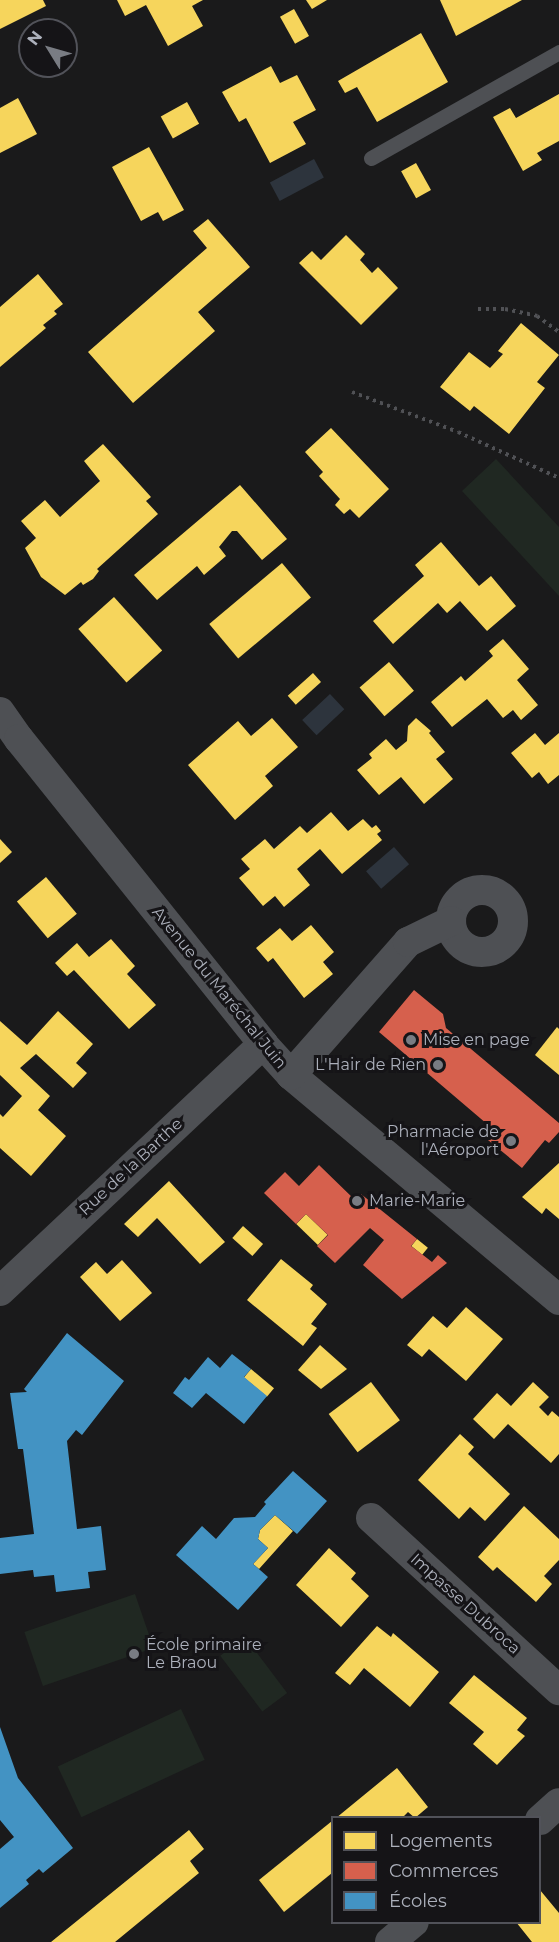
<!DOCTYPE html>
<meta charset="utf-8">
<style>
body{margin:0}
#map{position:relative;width:559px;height:1942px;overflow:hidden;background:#1a1a1b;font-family:Montserrat,sans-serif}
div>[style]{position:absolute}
.green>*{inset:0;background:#202822;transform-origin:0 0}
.water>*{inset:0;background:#2d343d;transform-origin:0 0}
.homes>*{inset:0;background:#f6d55c;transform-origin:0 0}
.shops>*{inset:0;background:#d6604d}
.schools>*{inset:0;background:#4393c3}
.path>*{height:4px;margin-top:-2px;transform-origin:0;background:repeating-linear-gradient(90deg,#505155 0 3px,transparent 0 7.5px)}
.lane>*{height:15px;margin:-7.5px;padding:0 7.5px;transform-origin:7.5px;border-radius:7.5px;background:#4e5054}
.street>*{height:30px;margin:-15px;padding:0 15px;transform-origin:15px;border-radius:15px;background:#4e5054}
.street>.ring{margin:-15px;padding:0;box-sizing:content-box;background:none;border:30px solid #4e5054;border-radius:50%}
.dots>*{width:16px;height:16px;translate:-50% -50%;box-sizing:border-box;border:3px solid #151417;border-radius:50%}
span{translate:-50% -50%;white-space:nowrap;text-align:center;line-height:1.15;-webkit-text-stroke:6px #151417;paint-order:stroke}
.street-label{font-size:16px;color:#acb0bb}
.poi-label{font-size:16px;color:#acb0bb}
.left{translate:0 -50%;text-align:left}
.right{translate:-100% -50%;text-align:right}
.legend{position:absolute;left:331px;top:1816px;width:210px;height:108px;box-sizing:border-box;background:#151417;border:2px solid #515259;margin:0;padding:8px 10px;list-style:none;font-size:18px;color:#acb0bb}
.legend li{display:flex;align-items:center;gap:12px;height:30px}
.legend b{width:30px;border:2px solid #515259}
.north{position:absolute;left:18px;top:18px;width:60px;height:60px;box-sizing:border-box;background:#151417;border:2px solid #515259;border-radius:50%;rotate:307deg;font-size:16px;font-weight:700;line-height:24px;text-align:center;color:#acb0bb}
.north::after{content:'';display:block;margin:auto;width:21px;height:27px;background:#797c83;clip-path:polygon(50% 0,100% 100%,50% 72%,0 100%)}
</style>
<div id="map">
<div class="green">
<i style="clip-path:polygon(496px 459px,559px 527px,559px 596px,462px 491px)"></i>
<i style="left:135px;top:1594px;width:57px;height:117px;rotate:71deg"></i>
<i style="left:245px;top:1637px;width:70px;height:31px;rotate:53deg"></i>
<i style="left:181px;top:1709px;width:56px;height:136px;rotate:65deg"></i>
</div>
<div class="water">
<i style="left:314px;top:159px;width:21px;height:50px;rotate:62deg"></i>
<i style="left:330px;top:694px;width:21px;height:38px;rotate:47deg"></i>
<i style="left:394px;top:847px;width:23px;height:37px;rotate:49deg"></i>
</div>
<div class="homes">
<i style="clip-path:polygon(0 0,43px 0,46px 6px,0 29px)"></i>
<i style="clip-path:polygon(117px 0,203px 0,192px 6px,203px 26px,168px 46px,146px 5px,125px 16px)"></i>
<i style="clip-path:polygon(306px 0,327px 0,312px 9px)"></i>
<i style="clip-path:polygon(440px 0,522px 0,456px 36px)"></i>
<i style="left:294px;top:9px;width:31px;height:16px;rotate:61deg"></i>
<i style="clip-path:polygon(421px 33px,448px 82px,377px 122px,357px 87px,345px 93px,338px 81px)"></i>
<i style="clip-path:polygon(271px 66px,280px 83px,297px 75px,316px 110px,293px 122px,306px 144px,270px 163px,246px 118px,239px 122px,222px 92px)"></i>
<i style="clip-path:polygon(559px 94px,559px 141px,537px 153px,542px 160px,523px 171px,493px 117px,510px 108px,516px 118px)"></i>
<i style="clip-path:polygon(18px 98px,37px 134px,0 153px,0 108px)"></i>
<i style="left:187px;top:102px;width:25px;height:30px;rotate:61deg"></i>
<i style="clip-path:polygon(149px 147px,184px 210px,163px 221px,158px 212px,141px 221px,112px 167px)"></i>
<i style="left:416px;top:163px;width:31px;height:17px;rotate:61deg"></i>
<i style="clip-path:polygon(208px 219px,250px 267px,198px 312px,215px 331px,133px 403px,88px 352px,207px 248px,193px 231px)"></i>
<i style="clip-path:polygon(346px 235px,365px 254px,360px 260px,372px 273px,378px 267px,398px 288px,361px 325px,299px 263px,312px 251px,321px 260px)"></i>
<i style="clip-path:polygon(38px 274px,63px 304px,54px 311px,57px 314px,43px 325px,46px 328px,0 367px,0 307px)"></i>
<i style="clip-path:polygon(521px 323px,559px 355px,537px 382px,545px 388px,509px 434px,474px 406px,470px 411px,440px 387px,469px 352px,490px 368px,503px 354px,498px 351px)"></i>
<i style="clip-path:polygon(331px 428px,389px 489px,359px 518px,350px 509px,344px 514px,335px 505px,340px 499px,319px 476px,323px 472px,305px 452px)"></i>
<i style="clip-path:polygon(103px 444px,151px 497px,146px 501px,158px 514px,97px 569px,99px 571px,93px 579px,83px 585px,81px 582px,65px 595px,41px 577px,25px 548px,36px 538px,21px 521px,45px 500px,60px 517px,100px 481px,84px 461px)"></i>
<i style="clip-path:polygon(240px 485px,287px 539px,262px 560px,237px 531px,232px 531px,219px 547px,226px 556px,204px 575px,197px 566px,157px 600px,134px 575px)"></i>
<i style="clip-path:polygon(441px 542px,479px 586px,491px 576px,516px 606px,487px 631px,460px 601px,447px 613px,438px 603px,393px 644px,373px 621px,424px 576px,415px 565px)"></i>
<i style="left:282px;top:563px;width:45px;height:95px;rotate:50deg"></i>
<i style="left:114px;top:597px;width:72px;height:48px;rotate:48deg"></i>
<i style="clip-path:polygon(503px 639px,529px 669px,517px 680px,538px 705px,521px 720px,513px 710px,503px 718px,487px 699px,452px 727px,431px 702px,461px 676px,465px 681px,493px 656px,489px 651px)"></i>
<i style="left:389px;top:662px;width:38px;height:39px;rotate:49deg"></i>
<i style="left:313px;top:673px;width:12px;height:34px;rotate:48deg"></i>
<i style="clip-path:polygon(272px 718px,298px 747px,265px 776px,273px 786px,235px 820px,188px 765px,238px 721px,251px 736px)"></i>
<i style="clip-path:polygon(416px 718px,431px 731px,429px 733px,445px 752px,436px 759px,453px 779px,424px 804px,401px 777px,379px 795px,357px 770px,372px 758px,369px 754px,386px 739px,396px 750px,407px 741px,408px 726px)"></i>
<i style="clip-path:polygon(535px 733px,545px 745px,559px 733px,559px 775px,548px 784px,539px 772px,532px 778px,511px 753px)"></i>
<i style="clip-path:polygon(331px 812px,348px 831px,363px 819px,372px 828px,376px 825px,381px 831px,377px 834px,382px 840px,342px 874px,320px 849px,297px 869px,310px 885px,284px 907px,275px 896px,263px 906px,239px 878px,250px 869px,241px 859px,265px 839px,274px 849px,300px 826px,307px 833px)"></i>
<i style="clip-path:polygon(0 839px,12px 852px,0 863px)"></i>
<i style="left:46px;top:877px;width:48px;height:38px;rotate:50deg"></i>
<i style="clip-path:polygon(311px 925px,334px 952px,323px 962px,333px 974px,304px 998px,273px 958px,268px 962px,256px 948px,280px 928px,292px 941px)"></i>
<i style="clip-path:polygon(111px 939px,135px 966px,127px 974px,156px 1005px,129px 1029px,74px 970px,67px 976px,55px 963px,77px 943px,89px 957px)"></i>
<i style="clip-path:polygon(58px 1011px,93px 1044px,76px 1063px,87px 1073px,73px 1088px,36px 1054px,20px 1068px,50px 1096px,38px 1110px,66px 1136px,31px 1176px,0 1148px,0 1114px,3px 1117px,22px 1096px,0 1075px,0 1021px,27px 1045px)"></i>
<i style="clip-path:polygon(557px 1027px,559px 1029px,559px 1075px,535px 1055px)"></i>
<i style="clip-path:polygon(559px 1163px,559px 1219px,546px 1208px,542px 1214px,522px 1197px)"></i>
<i style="clip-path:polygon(169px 1181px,225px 1242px,200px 1264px,157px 1218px,138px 1237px,124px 1224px)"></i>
<i style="left:306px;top:1214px;width:30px;height:14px;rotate:44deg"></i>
<i style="left:243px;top:1226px;width:27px;height:16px;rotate:42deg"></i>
<i style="left:417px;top:1239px;width:14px;height:9px;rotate:39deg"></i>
<i style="clip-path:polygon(281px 1259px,313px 1285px,310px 1289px,327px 1304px,311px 1324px,317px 1328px,303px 1346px,247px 1300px)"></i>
<i style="clip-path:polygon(122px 1260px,152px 1293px,120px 1321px,80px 1277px,96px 1262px,107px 1274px)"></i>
<i style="clip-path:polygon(466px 1307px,503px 1339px,466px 1381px,429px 1349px,422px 1357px,407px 1345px,433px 1316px,447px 1328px)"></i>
<i style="clip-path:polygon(320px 1345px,347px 1369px,321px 1389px,298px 1370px)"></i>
<i style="left:251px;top:1369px;width:30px;height:11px;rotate:40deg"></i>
<i style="left:371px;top:1382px;width:48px;height:53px;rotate:53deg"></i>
<i style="clip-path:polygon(533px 1382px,549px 1397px,539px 1407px,548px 1416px,552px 1411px,559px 1417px,559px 1454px,551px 1463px,508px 1424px,494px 1439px,473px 1419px,497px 1393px,511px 1406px)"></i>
<i style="clip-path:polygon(460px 1434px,474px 1447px,468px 1454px,510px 1494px,485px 1521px,470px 1507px,459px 1519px,418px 1480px)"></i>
<i style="clip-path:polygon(524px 1506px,559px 1539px,559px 1560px,544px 1576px,552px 1584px,536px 1602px,497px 1567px,493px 1571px,478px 1557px)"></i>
<i style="clip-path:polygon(275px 1515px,293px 1531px,259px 1569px,253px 1564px,268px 1548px,258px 1539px,260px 1530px)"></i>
<i style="clip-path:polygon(329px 1548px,356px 1573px,351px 1579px,369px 1596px,341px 1627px,296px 1585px)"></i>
<i style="clip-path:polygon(377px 1626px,391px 1637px,393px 1633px,439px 1672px,410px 1707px,364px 1668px,350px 1685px,335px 1673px)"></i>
<i style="clip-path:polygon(474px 1675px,527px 1718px,517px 1730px,525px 1736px,497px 1765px,473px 1744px,484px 1732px,449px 1703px)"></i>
<i style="clip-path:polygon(397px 1768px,428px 1807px,415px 1818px,408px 1812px,402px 1818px,336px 1818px)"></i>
<i style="clip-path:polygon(332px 1821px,332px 1873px,284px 1912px,259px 1880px)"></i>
<i style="clip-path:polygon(189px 1830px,204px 1849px,190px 1861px,199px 1873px,115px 1942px,51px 1942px)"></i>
<i style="clip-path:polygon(540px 1890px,559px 1913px,559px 1942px,532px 1942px,516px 1922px,540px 1922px)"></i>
</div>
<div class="shops">
<i style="clip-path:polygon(414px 990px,443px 1014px,446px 1028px,559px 1123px,559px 1132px,549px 1143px,545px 1140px,522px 1168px,488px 1140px,487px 1124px,379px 1032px)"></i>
<i style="clip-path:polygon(319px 1165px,355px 1200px,361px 1194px,417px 1239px,411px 1246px,423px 1255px,432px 1262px,438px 1255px,447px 1263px,402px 1299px,363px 1265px,384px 1240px,370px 1228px,335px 1263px,317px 1246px,328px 1235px,306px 1214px,296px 1224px,264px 1193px,285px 1172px,299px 1186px)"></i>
</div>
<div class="schools">
<i style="clip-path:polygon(67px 1333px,124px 1381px,82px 1435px,76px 1430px,67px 1441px,77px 1529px,101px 1526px,106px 1570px,88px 1572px,90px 1588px,56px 1592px,54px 1575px,34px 1577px,33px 1570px,0 1574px,0 1538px,34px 1534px,23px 1449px,18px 1449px,10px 1393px,27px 1392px,24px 1389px)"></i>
<i style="clip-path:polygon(232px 1354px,251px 1369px,244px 1377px,267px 1396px,244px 1424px,206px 1393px,192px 1408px,173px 1393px,185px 1377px,189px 1380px,208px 1357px,220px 1368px)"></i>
<i style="clip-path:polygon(293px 1471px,327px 1501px,297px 1534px,275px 1515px,260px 1530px,258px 1539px,268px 1548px,253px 1564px,268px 1577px,238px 1610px,176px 1555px,202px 1526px,216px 1539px,234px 1518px,255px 1517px,266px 1504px,264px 1502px)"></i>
<i style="clip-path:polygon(0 1727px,18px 1778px,73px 1848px,43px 1873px,39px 1869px,26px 1880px,29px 1884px,0 1908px,0 1849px,14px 1837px,0 1820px)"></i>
</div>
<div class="path">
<i style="left:478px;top:309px;width:27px"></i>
<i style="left:505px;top:309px;width:33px;rotate:12deg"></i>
<i style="left:537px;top:316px;width:27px;rotate:36deg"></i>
<i style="left:352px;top:392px;width:113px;rotate:20.7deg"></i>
<i style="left:458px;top:432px;width:111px;rotate:24.5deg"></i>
</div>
<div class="lane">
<i style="left:371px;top:158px;width:216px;rotate:-29.4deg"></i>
</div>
<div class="street">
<i style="left:0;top:712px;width:33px;rotate:55deg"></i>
<i style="left:19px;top:739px;width:391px;rotate:51.3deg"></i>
<i style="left:263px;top:1044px;width:42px;rotate:47.9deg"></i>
<i style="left:291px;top:1075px;width:350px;rotate:40deg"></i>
<i class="ring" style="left:451px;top:890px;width:32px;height:32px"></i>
<i style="left:291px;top:1075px;width:177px;rotate:-48.7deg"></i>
<i style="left:408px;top:942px;width:48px;rotate:-26deg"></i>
<i style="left:0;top:1291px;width:361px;rotate:-43.2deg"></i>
<i style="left:371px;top:1518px;width:255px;rotate:42.5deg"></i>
<i style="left:540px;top:1820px;width:25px;rotate:-42deg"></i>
<i style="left:390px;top:1942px;width:31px;rotate:-40deg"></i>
</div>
<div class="dots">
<i style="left:411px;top:1040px;background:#797c83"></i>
<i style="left:438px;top:1065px;background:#797c83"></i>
<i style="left:511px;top:1141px;background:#797c83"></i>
<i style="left:357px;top:1201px;background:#797c83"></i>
<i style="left:134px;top:1654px;background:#797c83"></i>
</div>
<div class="street-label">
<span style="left:219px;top:988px;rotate:51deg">Avenue du Maréchal Juin</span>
<span style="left:131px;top:1167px;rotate:-43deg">Rue de la Barthe</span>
<span style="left:465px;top:1604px;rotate:42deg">Impasse Dubroca</span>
</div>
<div class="poi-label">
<span class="left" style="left:423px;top:1040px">Mise en page</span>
<span class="right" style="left:426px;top:1065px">L'Hair de Rien</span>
<span class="right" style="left:499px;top:1141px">Pharmacie de<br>l'Aéroport</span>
<span class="left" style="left:369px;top:1201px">Marie-Marie</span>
<span class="left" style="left:146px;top:1654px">École primaire<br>Le Braou</span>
</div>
<ul class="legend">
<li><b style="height:16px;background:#f6d55c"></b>Logements</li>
<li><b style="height:16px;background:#d6604d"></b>Commerces</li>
<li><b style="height:16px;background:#4393c3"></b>Écoles</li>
</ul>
<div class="north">N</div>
</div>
